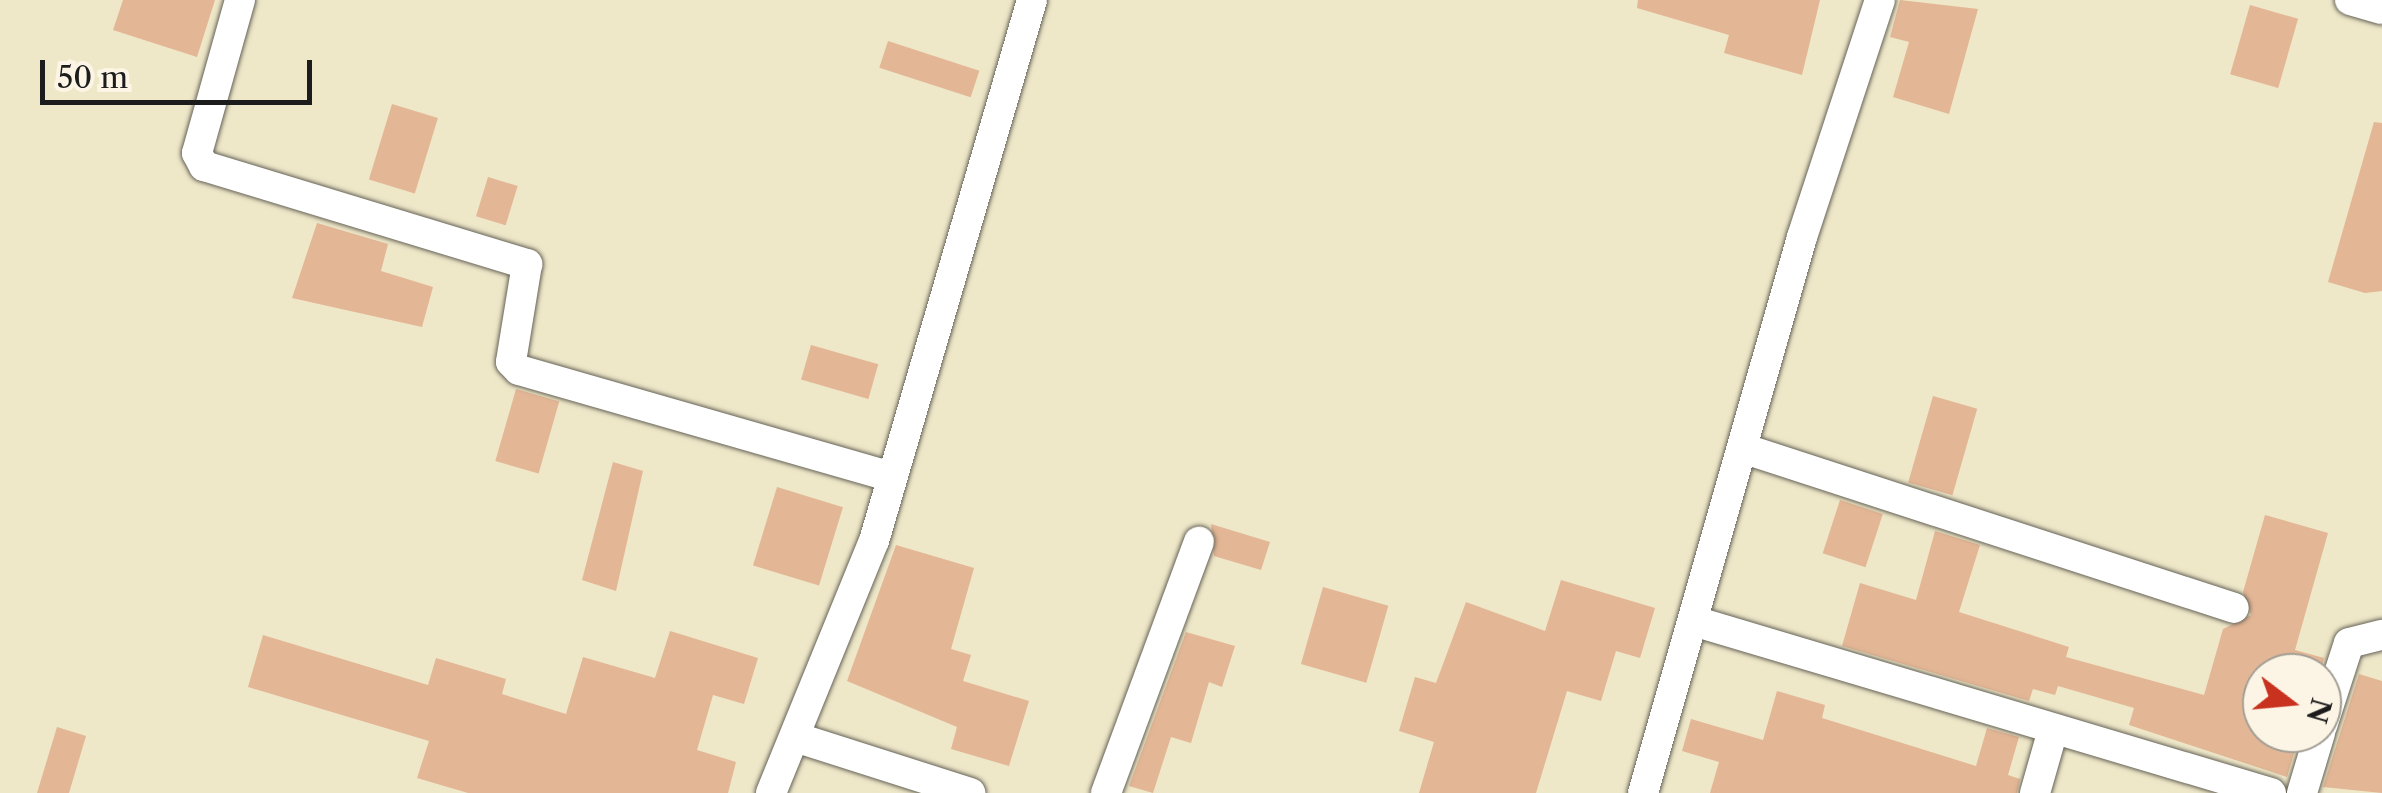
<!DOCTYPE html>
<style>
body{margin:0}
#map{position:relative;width:2382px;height:793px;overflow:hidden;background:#eee7c8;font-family:"Libre Caslon Text",serif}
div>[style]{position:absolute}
.building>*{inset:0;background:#e3b695;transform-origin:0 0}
.roads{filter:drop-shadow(0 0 2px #666358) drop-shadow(0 0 2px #666358)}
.street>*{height:30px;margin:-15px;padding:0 15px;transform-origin:15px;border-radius:15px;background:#fff}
span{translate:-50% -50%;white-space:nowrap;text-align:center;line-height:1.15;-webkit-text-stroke:8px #fcf5e5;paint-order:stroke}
.north{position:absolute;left:2242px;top:653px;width:100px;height:100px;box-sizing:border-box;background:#fcf5e5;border:2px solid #a29e95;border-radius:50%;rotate:106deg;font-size:28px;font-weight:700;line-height:40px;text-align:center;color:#1c1c1c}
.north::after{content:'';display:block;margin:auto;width:35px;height:45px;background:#c8321e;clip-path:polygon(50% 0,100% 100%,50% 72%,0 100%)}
.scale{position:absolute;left:40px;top:60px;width:272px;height:45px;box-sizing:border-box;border:5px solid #1c1c1c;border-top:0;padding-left:12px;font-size:30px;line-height:35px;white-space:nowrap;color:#1c1c1c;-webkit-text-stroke:8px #fcf5e5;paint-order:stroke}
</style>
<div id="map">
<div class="building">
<i style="clip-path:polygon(123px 0,215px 0,197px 57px,113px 30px)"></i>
<i style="clip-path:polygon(1638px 0,1820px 0,1802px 75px,1724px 53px,1729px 35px,1637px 8px)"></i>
<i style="clip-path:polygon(1900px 0,1978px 9px,1949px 114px,1893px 97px,1909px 42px,1890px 37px)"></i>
<i style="left:2250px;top:5px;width:50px;height:72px;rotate:16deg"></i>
<i style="left:888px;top:41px;width:96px;height:28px;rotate:18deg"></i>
<i style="left:392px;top:104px;width:48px;height:79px;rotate:17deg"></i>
<i style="clip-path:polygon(2374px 122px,2382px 123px,2382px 291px,2365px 293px,2328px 282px)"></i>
<i style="left:488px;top:177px;width:31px;height:41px;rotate:17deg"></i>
<i style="clip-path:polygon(317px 223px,388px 244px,381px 271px,433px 287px,422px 327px,292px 298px)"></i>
<i style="left:811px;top:345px;width:70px;height:36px;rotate:16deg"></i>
<i style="left:516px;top:389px;width:45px;height:75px;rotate:16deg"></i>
<i style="left:1933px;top:396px;width:46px;height:90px;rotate:16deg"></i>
<i style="clip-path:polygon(613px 462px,643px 471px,616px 591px,582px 580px)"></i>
<i style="left:777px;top:487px;width:69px;height:82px;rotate:17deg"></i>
<i style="left:1840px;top:500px;width:45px;height:56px;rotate:18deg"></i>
<i style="clip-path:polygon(2265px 515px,2328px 533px,2295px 650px,2324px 658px,2320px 673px,2262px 673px,2262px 733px,2300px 733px,2287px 777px,2129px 725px,2134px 708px,2058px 686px,2055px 695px,2033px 689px,2029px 701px,1842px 646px,1860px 583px,1916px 600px,1935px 531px,1980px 545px,1959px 612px,2069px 647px,2066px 657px,2204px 695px,2223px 629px,2251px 615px,2243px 592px)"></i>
<i style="clip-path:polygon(1211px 524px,1270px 542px,1261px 570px,1214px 556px)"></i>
<i style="clip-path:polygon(896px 545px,974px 568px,951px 649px,971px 655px,963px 681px,1029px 701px,1009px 766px,951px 749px,957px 727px,847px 681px)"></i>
<i style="clip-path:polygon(1561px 580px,1655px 608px,1640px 658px,1616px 651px,1601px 701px,1567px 691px,1536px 793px,1419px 793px,1434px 742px,1399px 731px,1415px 677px,1436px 683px,1466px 602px,1545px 631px)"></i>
<i style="left:1323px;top:587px;width:68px;height:80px;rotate:16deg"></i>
<i style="clip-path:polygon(670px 631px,758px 658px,744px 704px,713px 695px,697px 750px,736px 762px,728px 793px,468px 793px,417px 778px,429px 741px,248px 687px,263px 635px,428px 685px,436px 658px,506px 679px,502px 694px,566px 714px,583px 657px,655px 678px)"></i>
<i style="clip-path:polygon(1186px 632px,1235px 646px,1222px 687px,1209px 682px,1191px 743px,1171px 737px,1153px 793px,1129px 786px)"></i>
<i style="clip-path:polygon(2359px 674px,2382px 681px,2382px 793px,2323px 787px)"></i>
<i style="clip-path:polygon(1777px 691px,1825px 705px,1822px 718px,1976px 766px,1987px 728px,2019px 737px,2008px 775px,2020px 779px,2017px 793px,1710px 793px,1719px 762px,1682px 751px,1691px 719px,1763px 740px)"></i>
<i style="clip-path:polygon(57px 727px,86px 736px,69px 793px,37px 793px)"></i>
</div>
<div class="roads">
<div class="street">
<i style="left:240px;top:0;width:159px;rotate:105.7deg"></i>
<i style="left:197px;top:153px;width:15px;rotate:62deg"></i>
<i style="left:204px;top:166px;width:338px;rotate:16.9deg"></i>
<i style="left:527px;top:264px;width:99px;rotate:99.3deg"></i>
<i style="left:511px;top:362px;width:11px;rotate:45deg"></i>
<i style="left:519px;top:370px;width:387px;rotate:16deg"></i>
<i style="left:2350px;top:0;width:33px;rotate:16deg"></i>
<i style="left:1742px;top:448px;width:517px;rotate:18.01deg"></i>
<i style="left:1697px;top:622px;width:599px;rotate:16.59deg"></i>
<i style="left:2322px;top:726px;width:87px;rotate:-72deg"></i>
<i style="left:2349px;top:643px;width:34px;rotate:-14deg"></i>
<i style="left:798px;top:738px;width:181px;rotate:17.7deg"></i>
<i style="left:771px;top:793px;width:272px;rotate:-67.8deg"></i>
<i style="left:874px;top:541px;width:564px;rotate:-73.72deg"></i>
<i style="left:1106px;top:793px;width:268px;rotate:-69.7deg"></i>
<i style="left:1643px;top:793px;width:578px;rotate:-74.04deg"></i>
<i style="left:1802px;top:237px;width:250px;rotate:-71.8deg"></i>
<i style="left:2035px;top:793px;width:66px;rotate:-74.1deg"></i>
<i style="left:2302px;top:793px;width:63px;rotate:-73.3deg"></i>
</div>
</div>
<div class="north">N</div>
<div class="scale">50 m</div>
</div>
